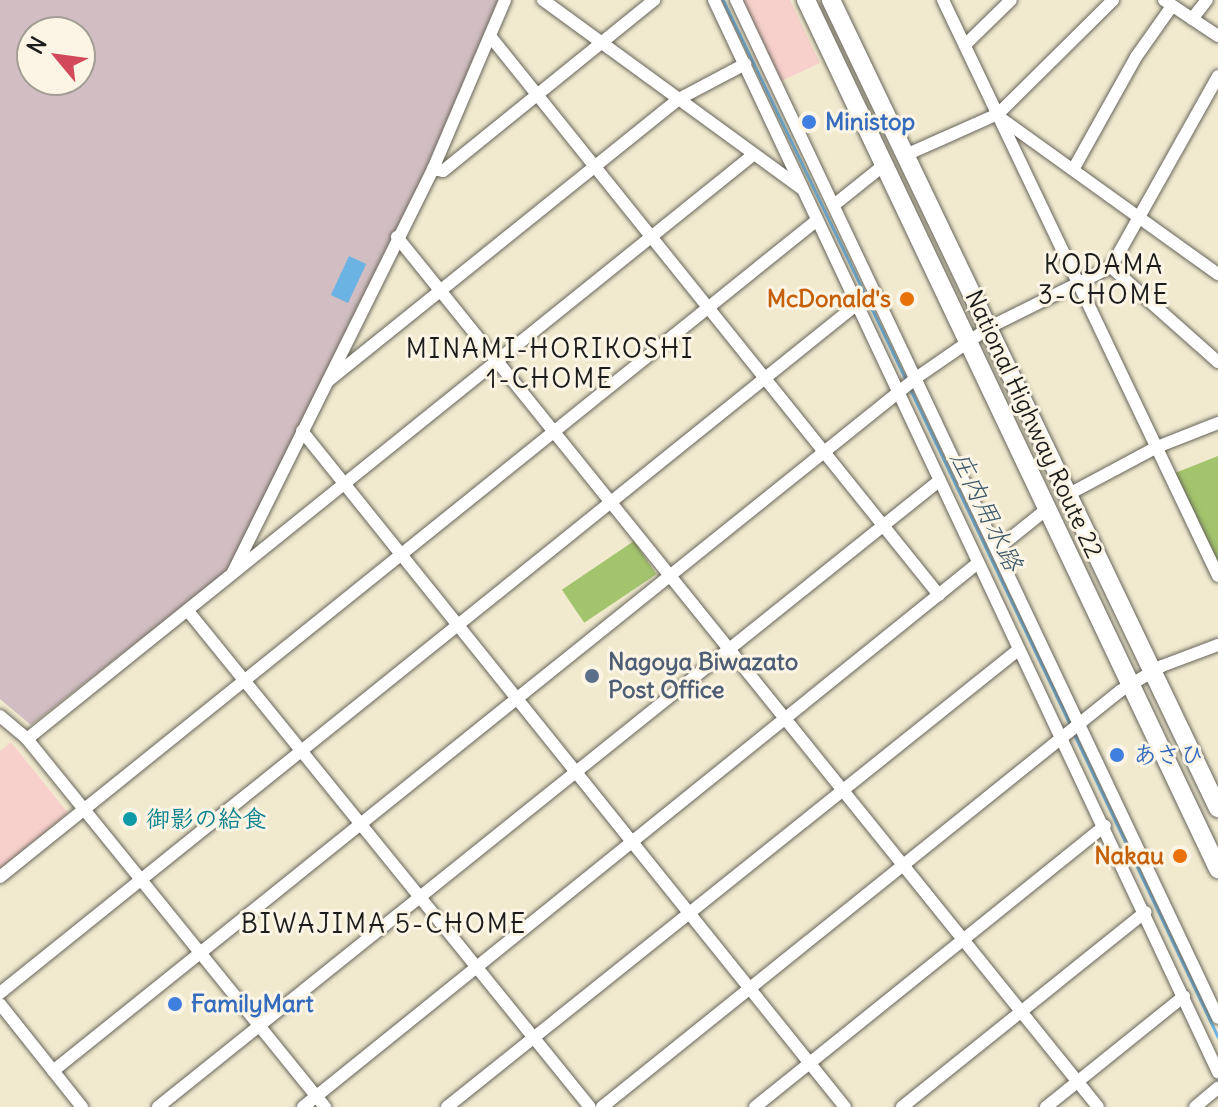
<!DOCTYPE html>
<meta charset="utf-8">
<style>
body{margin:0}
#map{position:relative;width:1218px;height:1107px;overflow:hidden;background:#f1eacf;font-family:Delius,"Klee One",sans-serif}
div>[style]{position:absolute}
.built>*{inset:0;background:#f7d0cb}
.industrial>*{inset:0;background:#d2bec2}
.green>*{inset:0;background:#a3c36c;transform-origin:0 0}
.water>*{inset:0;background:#6ab3e2;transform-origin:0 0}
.stream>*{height:3px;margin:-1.5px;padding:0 1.5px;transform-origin:1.5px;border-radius:1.5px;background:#6ab3e2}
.roads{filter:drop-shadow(0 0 2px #67645b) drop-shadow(0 0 2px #67645b)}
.minor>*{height:12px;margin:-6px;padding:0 6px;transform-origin:6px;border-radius:6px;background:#fff}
.highway>*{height:18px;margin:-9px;padding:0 9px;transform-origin:9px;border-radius:9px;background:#fff}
.dots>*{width:22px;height:22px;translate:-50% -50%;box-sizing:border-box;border:4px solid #fcf5e5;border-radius:50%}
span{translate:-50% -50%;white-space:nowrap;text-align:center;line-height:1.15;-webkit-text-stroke:6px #fcf5e5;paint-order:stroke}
.shop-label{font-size:24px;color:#366cbe;font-weight:700}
.left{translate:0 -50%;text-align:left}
.food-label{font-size:24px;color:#c56008;font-weight:700}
.right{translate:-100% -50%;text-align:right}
.street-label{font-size:24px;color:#1c1c1c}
.service-label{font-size:24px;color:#4e5e75;font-weight:700}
.culture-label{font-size:24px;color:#0d838f;font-weight:700}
.neighbourhood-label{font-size:26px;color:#1c1c1c;letter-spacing:2px}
.water-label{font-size:26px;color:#3b586b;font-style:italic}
.north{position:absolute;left:16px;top:16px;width:80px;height:80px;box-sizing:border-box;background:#fcf5e5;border:2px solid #a29e95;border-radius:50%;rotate:299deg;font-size:22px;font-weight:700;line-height:32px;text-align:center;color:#1c1c1c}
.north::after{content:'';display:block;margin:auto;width:28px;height:36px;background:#d1495b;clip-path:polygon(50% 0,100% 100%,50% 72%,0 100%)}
</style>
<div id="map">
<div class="built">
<i style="clip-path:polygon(740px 0,790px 0,820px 63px,779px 82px)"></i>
<i style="clip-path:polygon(11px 742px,68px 813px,0 869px,0 751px)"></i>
</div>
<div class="industrial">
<i style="clip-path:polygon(evenodd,0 0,498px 0,429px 163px,229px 569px,31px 725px,0 699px,0 0,32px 32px,80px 32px,80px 80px,32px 80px,32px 32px)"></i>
</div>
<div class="green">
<i style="clip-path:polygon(1218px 456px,1218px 564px,1175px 473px)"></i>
<i style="left:634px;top:541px;width:40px;height:87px;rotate:56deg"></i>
</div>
<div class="water">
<i style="left:349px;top:256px;width:19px;height:43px;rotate:25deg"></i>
</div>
<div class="stream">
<i style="left:723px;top:0;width:424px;rotate:64.3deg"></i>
<i style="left:910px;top:389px;width:372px;rotate:64.5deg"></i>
<i style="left:1073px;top:732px;width:338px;rotate:64.6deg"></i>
</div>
<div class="roads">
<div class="minor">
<i style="left:543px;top:0;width:321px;rotate:36.1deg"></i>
<i style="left:714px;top:0;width:1185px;rotate:64.82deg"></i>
<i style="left:736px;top:0;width:1126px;rotate:64.66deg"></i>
<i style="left:943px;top:0;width:638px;rotate:64.48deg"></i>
<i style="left:1164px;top:0;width:65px;rotate:33.7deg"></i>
<i style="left:1192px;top:19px;width:24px;rotate:-52deg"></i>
<i style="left:490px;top:36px;width:717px;rotate:51.23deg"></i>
<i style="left:965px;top:45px;width:64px;rotate:-44.4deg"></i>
<i style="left:1002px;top:119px;width:266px;rotate:35.7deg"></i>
<i style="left:908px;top:154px;width:98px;rotate:-24deg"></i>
<i style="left:998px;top:114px;width:162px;rotate:-44.7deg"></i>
<i style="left:1074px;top:168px;width:127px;rotate:-60.8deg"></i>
<i style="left:1136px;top:57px;width:62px;rotate:-54.8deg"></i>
<i style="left:433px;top:169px;width:10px;rotate:11deg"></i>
<i style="left:443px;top:171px;width:272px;rotate:-39deg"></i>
<i style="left:834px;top:205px;width:64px;rotate:-38.7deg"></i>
<i style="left:397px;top:237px;width:1117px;rotate:51.14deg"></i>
<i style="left:1111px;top:267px;width:143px;rotate:41.6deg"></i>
<i style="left:328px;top:381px;width:450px;rotate:-38.8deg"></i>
<i style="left:679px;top:99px;width:75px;rotate:-27.9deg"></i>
<i style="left:302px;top:431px;width:867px;rotate:51.23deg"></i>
<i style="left:1069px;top:494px;width:100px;rotate:-28.1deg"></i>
<i style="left:1157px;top:447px;width:66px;rotate:-21.5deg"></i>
<i style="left:997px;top:549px;width:64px;rotate:-38.7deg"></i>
<i style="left:233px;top:572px;width:450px;rotate:-63.6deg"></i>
<i style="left:433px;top:169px;width:184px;rotate:-66.9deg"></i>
<i style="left:188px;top:611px;width:638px;rotate:50.98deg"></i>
<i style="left:0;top:716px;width:35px;rotate:40deg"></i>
<i style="left:27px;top:739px;width:474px;rotate:51deg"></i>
<i style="left:27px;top:739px;width:933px;rotate:-38.82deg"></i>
<i style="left:0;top:877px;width:1048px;rotate:-38.8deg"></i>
<i style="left:0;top:993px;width:1098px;rotate:-38.79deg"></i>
<i style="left:0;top:1004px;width:132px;rotate:51.5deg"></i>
<i style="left:53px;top:1071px;width:1107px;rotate:-38.76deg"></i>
<i style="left:916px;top:378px;width:90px;rotate:-34.6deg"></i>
<i style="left:990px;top:327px;width:135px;rotate:-26.4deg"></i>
<i style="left:1111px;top:267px;width:219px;rotate:-60.7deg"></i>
<i style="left:158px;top:1107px;width:1002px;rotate:-38.72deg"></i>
<i style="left:303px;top:1107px;width:867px;rotate:-38.87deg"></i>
<i style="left:447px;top:1107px;width:731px;rotate:-38.67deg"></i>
<i style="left:602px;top:1107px;width:664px;rotate:-38.77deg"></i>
<i style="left:1120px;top:691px;width:49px;rotate:-30.8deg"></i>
<i style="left:1162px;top:666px;width:60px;rotate:-20.6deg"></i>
<i style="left:755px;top:1107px;width:449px;rotate:-38.8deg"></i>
<i style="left:902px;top:1107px;width:312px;rotate:-38.7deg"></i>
<i style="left:1046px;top:1107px;width:177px;rotate:-38.8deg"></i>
<i style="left:1195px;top:1107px;width:30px;rotate:-40deg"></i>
</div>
<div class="highway">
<i style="left:806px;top:0;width:962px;rotate:64.63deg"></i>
<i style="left:831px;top:0;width:896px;rotate:64.41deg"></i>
</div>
</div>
<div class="dots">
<i style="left:809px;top:122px;background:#3f7fe0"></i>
<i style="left:907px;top:299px;background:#e8710a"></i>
<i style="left:592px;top:676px;background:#5c6f8a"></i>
<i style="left:1117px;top:755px;background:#3f7fe0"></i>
<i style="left:130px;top:819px;background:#0f9aa8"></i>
<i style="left:1180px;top:856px;background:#e8710a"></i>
<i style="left:175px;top:1004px;background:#3f7fe0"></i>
</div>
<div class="shop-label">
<span class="left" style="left:825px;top:122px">Ministop</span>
<span class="left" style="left:1133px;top:755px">あさひ</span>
<span class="left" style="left:191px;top:1004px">FamilyMart</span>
</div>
<div class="food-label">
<span class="right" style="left:891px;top:299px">McDonald's</span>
<span class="right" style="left:1164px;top:856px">Nakau</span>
</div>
<div class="street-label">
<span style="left:1034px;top:424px;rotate:65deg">National Highway Route 22</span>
</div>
<div class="service-label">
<span class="left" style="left:608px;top:676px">Nagoya Biwazato<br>Post Office</span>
</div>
<div class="culture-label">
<span class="left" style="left:146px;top:819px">御影の給食</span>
</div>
<div class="neighbourhood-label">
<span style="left:1104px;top:280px">KODAMA<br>3-CHOME</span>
<span style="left:550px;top:364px">MINAMI-HORIKOSHI<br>1-CHOME</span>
<span style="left:384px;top:924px">BIWAJIMA 5-CHOME</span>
</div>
<div class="water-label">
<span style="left:987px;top:511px;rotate:64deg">庄内用水路</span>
</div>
<div class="north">N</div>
</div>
